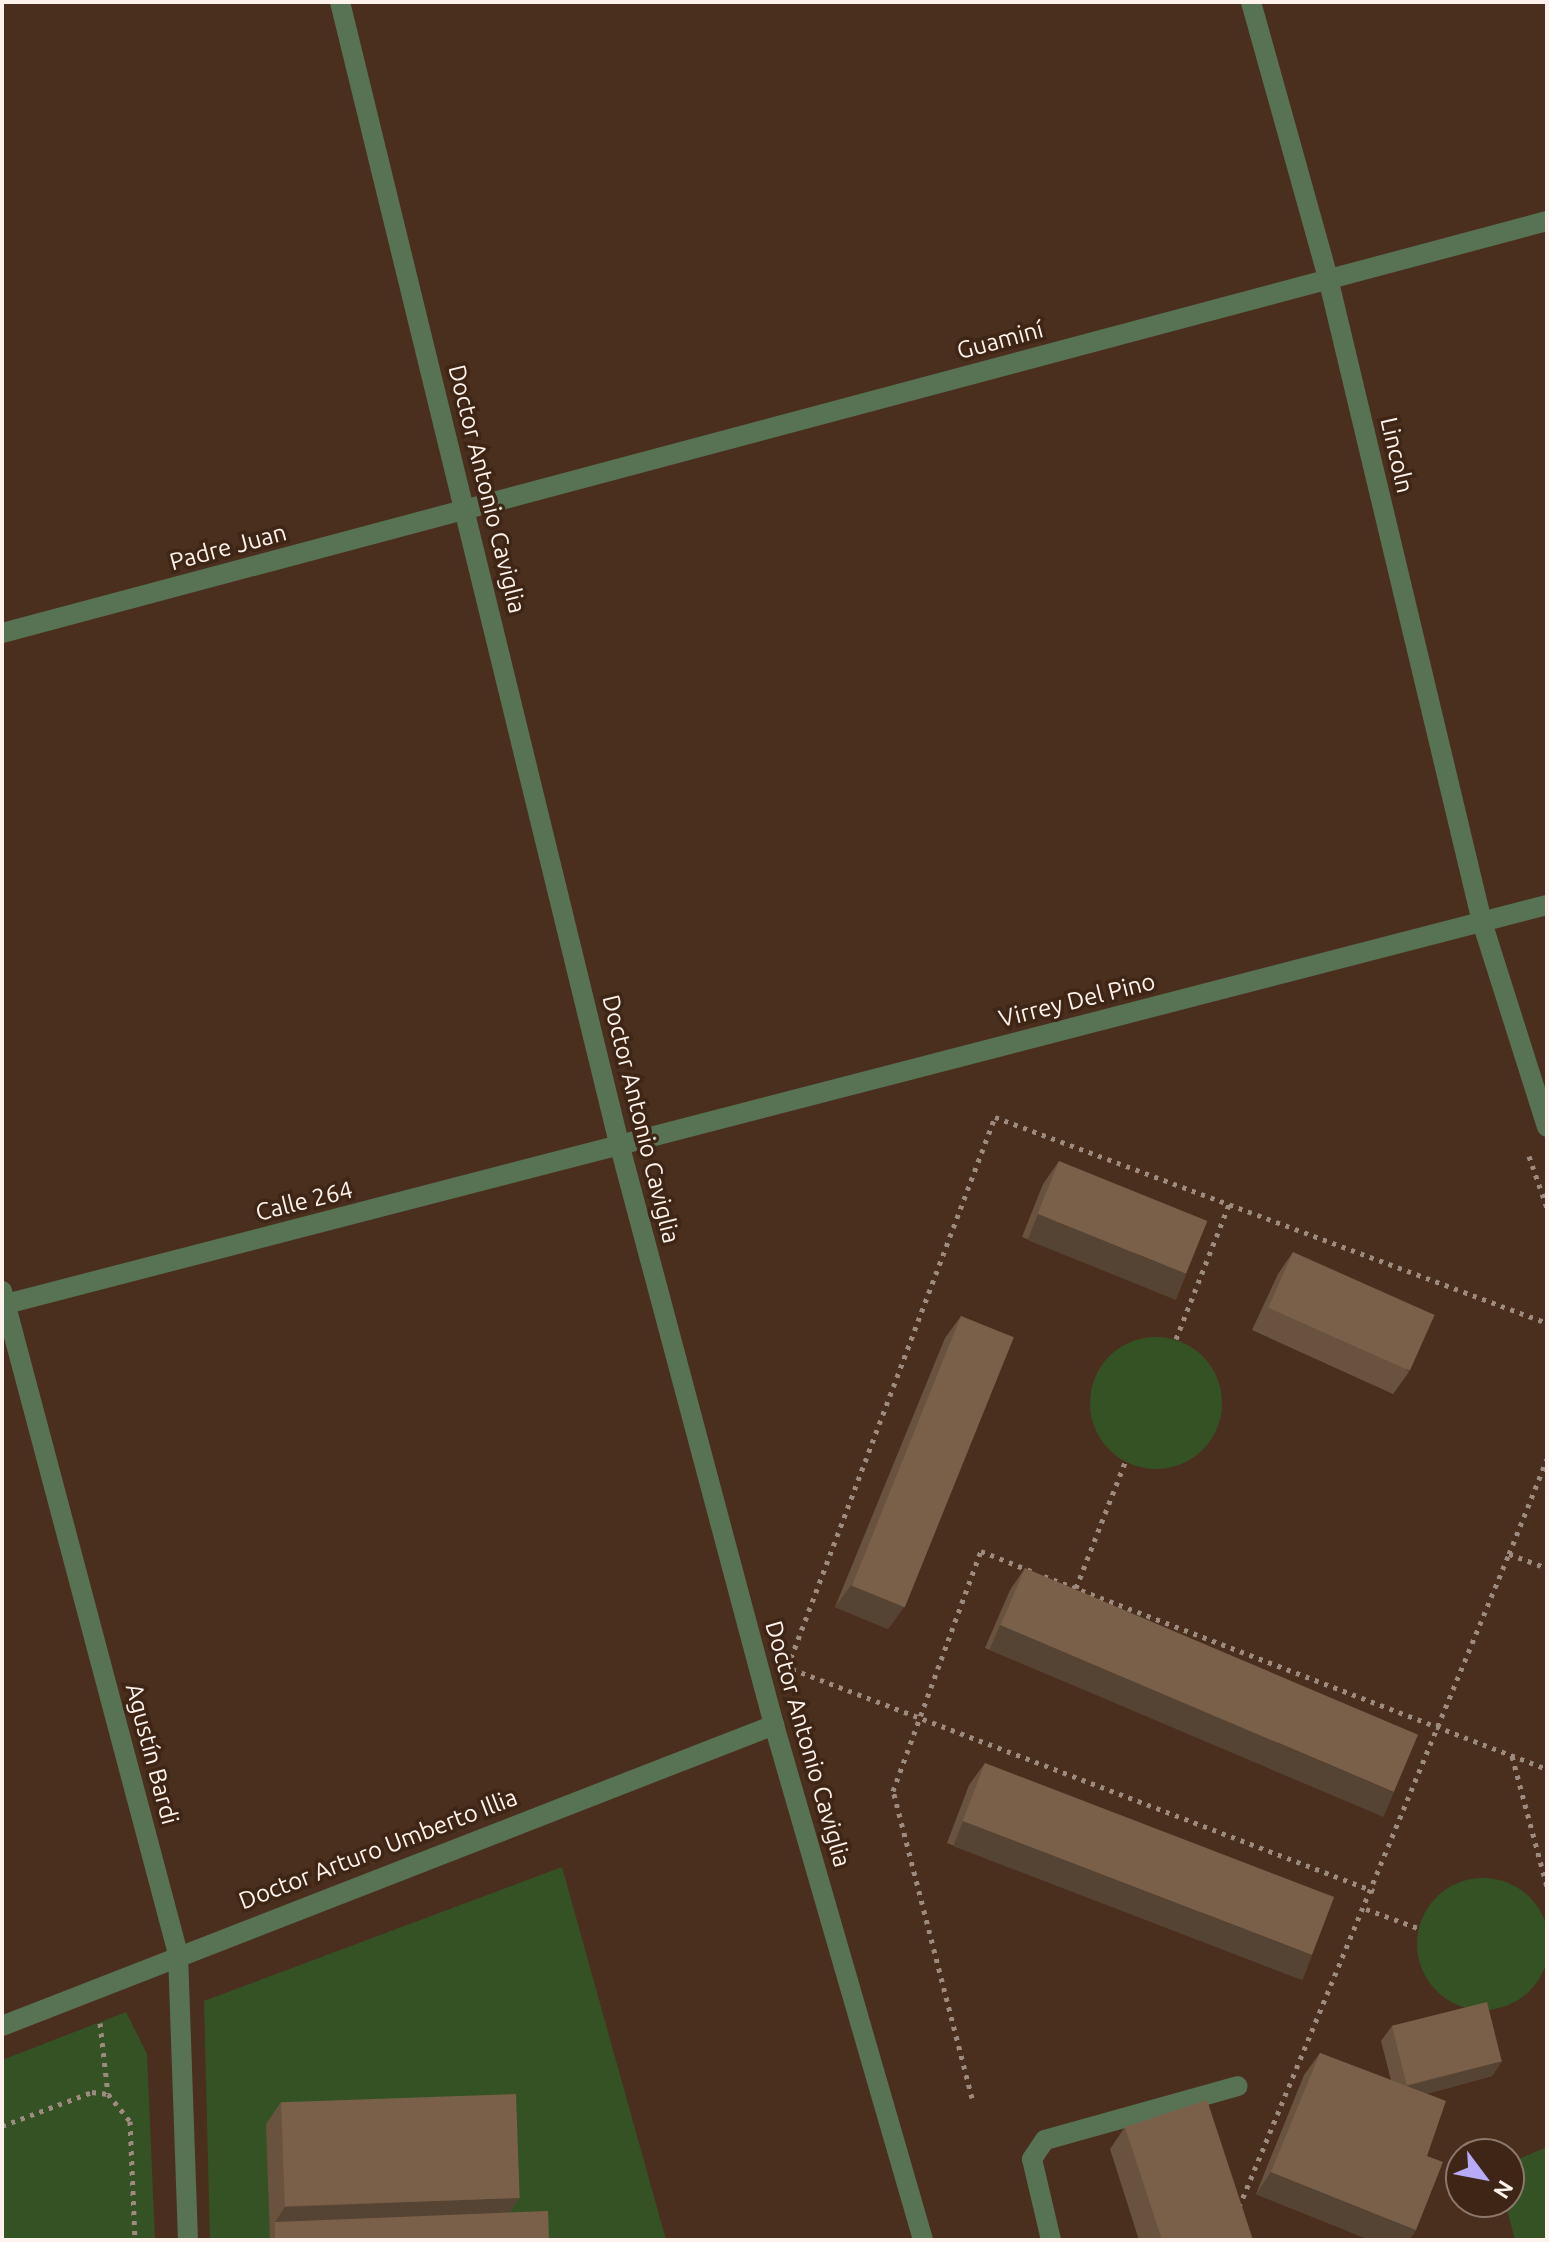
<!DOCTYPE html>
<meta charset="utf-8">
<style>
body{margin:0}
#map{position:relative;width:1549px;height:2242px;overflow:hidden;background:#4a2f1f;font-family:Ubuntu,sans-serif}
div>[style]{position:absolute}
.green>*{inset:0;background:#355224}
.round{border-radius:50%}
.path>*{height:5px;margin-top:-2.5px;transform-origin:0;background:repeating-linear-gradient(90deg,#9e8b80 0 4px,transparent 0 10px)}
.lane>*{height:20px;margin:-10px;padding:0 10px;transform-origin:10px;border-radius:10px;background:#587254}
.street>*{height:20px;margin:-10px;padding:0 10px;transform-origin:10px;border-radius:10px;background:#587254}
.wall>*{inset:0;background:#69533f}
.shaded-wall>*{inset:0;background:#554333;transform-origin:0 0}
.building>*{inset:0;background:#7a6049;transform-origin:0 0}
span{translate:-50% -50%;white-space:nowrap;text-align:center;line-height:1.15;-webkit-text-stroke:7px #3f2515;paint-order:stroke}
.street-label{font-size:24px;color:#fdf2ec}
.frame{position:absolute;inset:0;border:4px solid #fdf2ec;pointer-events:none}
.north{position:absolute;left:1445px;top:2138px;width:80px;height:80px;box-sizing:border-box;background:#3f2515;border:2px solid #8b776b;border-radius:50%;rotate:122deg;font-size:22px;font-weight:700;line-height:32px;text-align:center;color:#fdf2ec}
.north::after{content:'';display:block;margin:auto;width:28px;height:36px;background:#b7abf8;clip-path:polygon(50% 0,100% 100%,50% 72%,0 100%)}
</style>
<div id="map">
<div class="green">
<i class="round" style="left:1090px;top:1337px;width:132px;height:132px"></i>
<i style="clip-path:polygon(562px 1867px,666px 2240px,210px 2240px,204px 2001px)"></i>
<i class="round" style="left:1417px;top:1878px;width:132px;height:132px"></i>
<i style="clip-path:polygon(126px 2012px,147px 2054px,155px 2240px,2px 2240px,2px 2060px)"></i>
<i style="clip-path:polygon(1547px 2147px,1547px 2240px,1515px 2240px,1505px 2202px,1509px 2163px)"></i>
</div>
<div class="path">
<i style="left:1529px;top:1156px;width:55px;rotate:70.9deg"></i>
<i style="left:1176px;top:1339px;width:147px;rotate:-68.5deg"></i>
<i style="left:1509px;top:1554px;width:102px;rotate:-68.2deg"></i>
<i style="left:1044px;top:1576px;width:539px;rotate:20.99deg"></i>
<i style="left:1076px;top:1588px;width:135px;rotate:-68.7deg"></i>
<i style="left:791px;top:1658px;width:578px;rotate:-69.34deg"></i>
<i style="left:995px;top:1117px;width:589px;rotate:20.46deg"></i>
<i style="left:792px;top:1669px;width:623px;rotate:20.88deg"></i>
<i style="left:1512px;top:1756px;width:136px;rotate:75deg"></i>
<i style="left:1366px;top:1909px;width:55px;rotate:20.1deg"></i>
<i style="left:100px;top:2023px;width:71px;rotate:83.6deg"></i>
<i style="left:972px;top:2098px;width:317px;rotate:-104.4deg"></i>
<i style="left:893px;top:1791px;width:256px;rotate:-69.9deg"></i>
<i style="left:981px;top:1551px;width:54px;rotate:21.8deg"></i>
<i style="left:2px;top:2126px;width:96px;rotate:-20.7deg"></i>
<i style="left:92px;top:2092px;width:16px;rotate:7deg"></i>
<i style="left:108px;top:2094px;width:35px;rotate:51deg"></i>
<i style="left:130px;top:2121px;width:119px;rotate:87.6deg"></i>
<i style="left:1239px;top:2207px;width:707px;rotate:-67.54deg"></i>
<i style="left:1509px;top:1554px;width:40px;rotate:20.2deg"></i>
</div>
<div class="lane">
<i style="left:1051px;top:2240px;width:83px;rotate:-103.2deg"></i>
<i style="left:1032px;top:2159px;width:23px;rotate:-56deg"></i>
<i style="left:1045px;top:2140px;width:200px;rotate:-15.6deg"></i>
</div>
<div class="street">
<i style="left:340px;top:2px;width:1179px;rotate:76.26deg"></i>
<i style="left:620px;top:1147px;width:598px;rotate:75.08deg"></i>
<i style="left:774px;top:1725px;width:536px;rotate:73.86deg"></i>
<i style="left:1251px;top:2px;width:287px;rotate:74.4deg"></i>
<i style="left:1328px;top:278px;width:662px;rotate:76.55deg"></i>
<i style="left:1482px;top:922px;width:215px;rotate:72.4deg"></i>
<i style="left:2px;top:633px;width:1599px;rotate:-14.93deg"></i>
<i style="left:2px;top:1291px;width:686px;rotate:75.13deg"></i>
<i style="left:178px;top:1954px;width:286px;rotate:88deg"></i>
<i style="left:2px;top:1305px;width:1596px;rotate:-14.52deg"></i>
<i style="left:2px;top:2026px;width:829px;rotate:-21.3deg"></i>
</div>
<div class="wall">
<i style="clip-path:polygon(1059px 1161px,1170px 1296px,1022px 1237px,1043px 1184px)"></i>
<i style="clip-path:polygon(1293px 1252px,1409px 1372px,1393px 1394px,1252px 1330px,1278px 1274px)"></i>
<i style="clip-path:polygon(961px 1316px,904px 1607px,888px 1629px,835px 1607px,945px 1338px)"></i>
<i style="clip-path:polygon(1025px 1568px,1379px 1813px,985px 1648px,1010px 1590px)"></i>
<i style="clip-path:polygon(985px 1763px,1297px 1978px,947px 1843px,969px 1785px)"></i>
<i style="clip-path:polygon(1392px 2026px,1502px 2061px,1492px 2076px,1426px 2094px,1427px 2156px,1416px 2230px,1409px 2240px,1370px 2240px,1256px 2194px,1304px 2075px,1320px 2053px,1391px 2080px,1381px 2041px)"></i>
<i style="clip-path:polygon(281px 2102px,519px 2198px,509px 2213px,549px 2240px,270px 2240px,266px 2124px)"></i>
<i style="clip-path:polygon(1125px 2127px,1253px 2240px,1139px 2240px,1110px 2149px)"></i>
</div>
<div class="shaded-wall">
<i style="left:1038px;top:1214px;width:160px;height:28px;rotate:22deg"></i>
<i style="clip-path:polygon(851px 1585px,904px 1607px,888px 1629px,835px 1607px)"></i>
<i style="left:1000px;top:1625px;width:428px;height:27px;rotate:23deg"></i>
<i style="left:963px;top:1821px;width:374px;height:27px;rotate:21deg"></i>
<i style="clip-path:polygon(1502px 2061px,1492px 2076px,1397px 2102px,1407px 2086px)"></i>
<i style="clip-path:polygon(1271px 2172px,1416px 2230px,1409px 2240px,1370px 2240px,1256px 2194px)"></i>
<i style="clip-path:polygon(519px 2198px,504px 2221px,275px 2222px,285px 2207px)"></i>
</div>
<div class="building">
<i style="left:1059px;top:1161px;width:160px;height:57px;rotate:22deg"></i>
<i style="left:1293px;top:1252px;width:155px;height:61px;rotate:24deg"></i>
<i style="left:961px;top:1316px;width:57px;height:291px;rotate:22deg"></i>
<i style="left:1025px;top:1568px;width:427px;height:62px;rotate:23deg"></i>
<i style="left:985px;top:1763px;width:374px;height:62px;rotate:21deg"></i>
<i style="left:1487px;top:2002px;width:61px;height:98px;rotate:76deg"></i>
<i style="clip-path:polygon(1320px 2053px,1446px 2101px,1427px 2156px,1443px 2162px,1416px 2230px,1271px 2172px)"></i>
<i style="left:516px;top:2094px;width:104px;height:235px;rotate:88deg"></i>
<i style="clip-path:polygon(1207px 2100px,1253px 2240px,1162px 2240px,1125px 2127px)"></i>
<i style="clip-path:polygon(548px 2211px,549px 2240px,275px 2240px,275px 2222px)"></i>
</div>
<div class="street-label">
<span style="left:1000px;top:340px;rotate:-15deg">Guaminí</span>
<span style="left:1397px;top:455px;rotate:77deg">Lincoln</span>
<span style="left:487px;top:489px;rotate:76deg">Doctor Antonio Caviglia</span>
<span style="left:228px;top:547px;rotate:-15deg">Padre Juan</span>
<span style="left:1077px;top:1000px;rotate:-14deg">Virrey Del Pino</span>
<span style="left:641px;top:1119px;rotate:76deg">Doctor Antonio Caviglia</span>
<span style="left:304px;top:1201px;rotate:-14deg">Calle 264</span>
<span style="left:808px;top:1744px;rotate:74deg">Doctor Antonio Caviglia</span>
<span style="left:152px;top:1754px;rotate:75deg">Agustín Bardi</span>
<span style="left:378px;top:1849px;rotate:-21deg">Doctor Arturo Umberto Illia</span>
</div>
<div class="frame"></div>
<div class="north">N</div>
</div>
